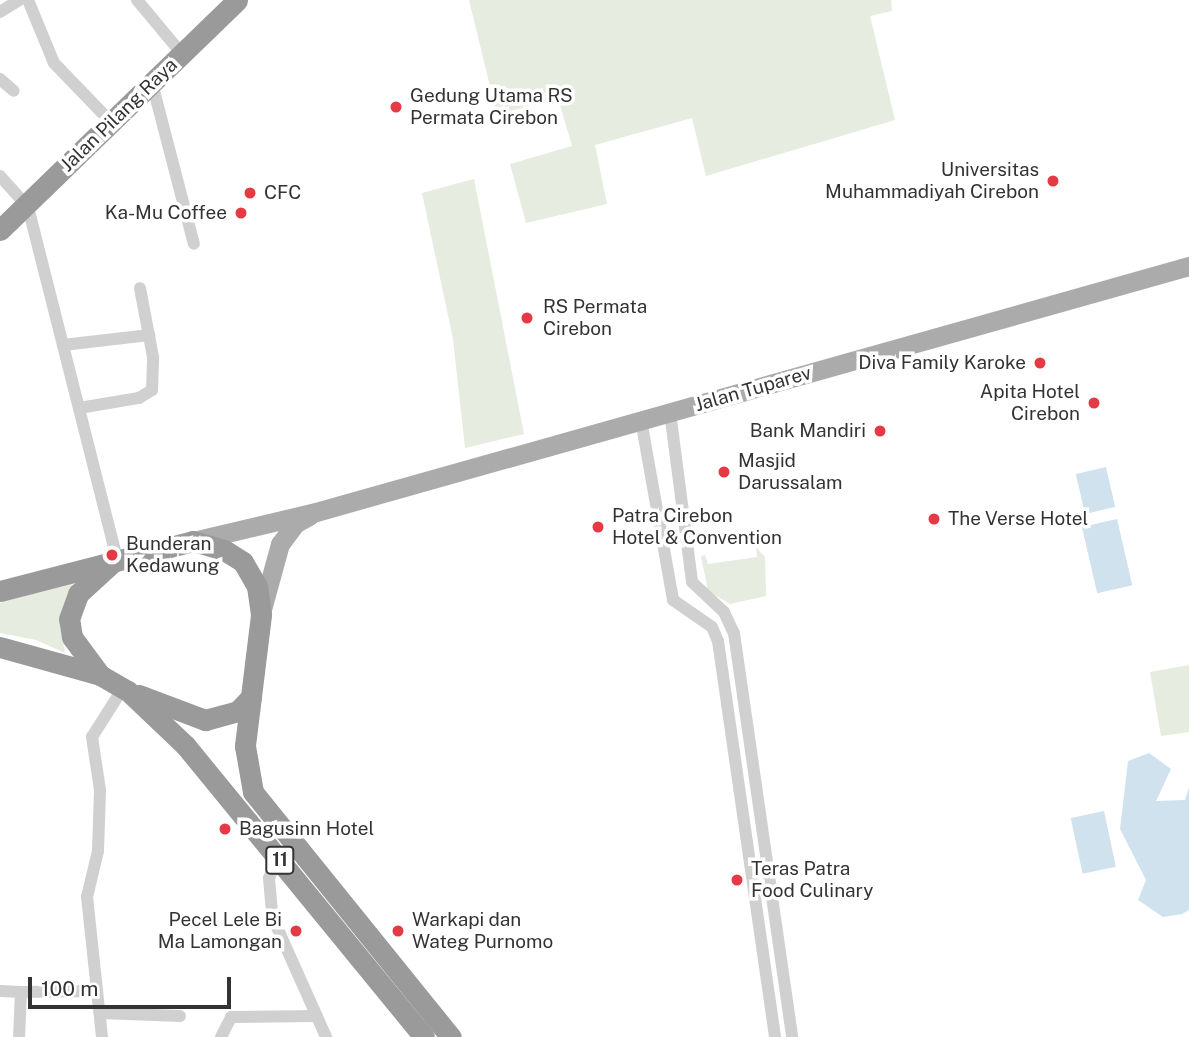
<!DOCTYPE html>
<style>
body{margin:0}
#map{position:relative;width:1189px;height:1037px;overflow:hidden;background:#fff;font-family:"Public Sans",sans-serif}
div>[style]{position:absolute}
.green>*{inset:0;background:#e6ecdf}
.water>*{inset:0;background:#cfe2ee;transform-origin:0 0}
.street>*{height:12px;margin:-6px;padding:0 6px;transform-origin:6px;border-radius:6px;background:#d0d0d0}
.primary>*{height:19px;margin:-9.5px;padding:0 9.5px;transform-origin:9.5px;border-radius:9.5px;background:#ababab}
.highway>*{height:21px;margin:-10.5px;padding:0 10.5px;transform-origin:10.5px;border-radius:10.5px;background:#9a9a9a}
.dots>*{width:19px;height:19px;translate:-50% -50%;box-sizing:border-box;border:4px solid #fff;border-radius:50%}
span{translate:-50% -50%;white-space:nowrap;text-align:center;line-height:1.15;-webkit-text-stroke:7px #fff;paint-order:stroke}
.shield-label span{padding:2px 5px;background:#fff;border:2px solid;border-radius:5px;-webkit-text-stroke-width:0}
.shield-label{font-size:18px;color:#333;font-weight:700}
.poi-label{font-size:19px;color:#333}
.left{translate:0 -50%;text-align:left}
.right{translate:-100% -50%;text-align:right}
.street-label{font-size:19px;color:#333}
.scale{position:absolute;left:28px;top:977px;width:203px;height:32px;box-sizing:border-box;border:4px solid #333;border-top:0;padding-left:9px;font-size:21px;line-height:24px;white-space:nowrap;color:#333;-webkit-text-stroke:5px #fff;paint-order:stroke}
</style>
<div id="map">
<div class="green">
<i style="clip-path:polygon(469px 0,891px 0,892px 11px,870px 16px,895px 120px,706px 176px,692px 118px,595px 145px,607px 204px,526px 223px,510px 164px,572px 146px,558px 98px,497px 115px)"></i>
<i style="clip-path:polygon(474px 179px,524px 434px,465px 448px,453px 339px,422px 193px)"></i>
<i style="clip-path:polygon(756px 547px,765px 557px,766px 596px,730px 604px,708px 591px,701px 556px,705px 555px,708px 564px,757px 557px)"></i>
<i style="clip-path:polygon(78px 581px,60px 626px,65px 653px,36px 640px,0 633px,0 603px)"></i>
<i style="clip-path:polygon(1189px 665px,1189px 732px,1161px 736px,1150px 672px)"></i>
</div>
<div class="water">
<i style="left:1106px;top:467px;width:41px;height:31px;rotate:77deg"></i>
<i style="left:1117px;top:519px;width:68px;height:36px;rotate:77deg"></i>
<i style="clip-path:polygon(1149px 753px,1171px 769px,1156px 801px,1185px 800px,1189px 787px,1189px 910px,1182px 914px,1163px 917px,1138px 900px,1146px 880px,1120px 829px,1128px 761px)"></i>
<i style="left:1104px;top:811px;width:57px;height:34px;rotate:78deg"></i>
</div>
<div class="street">
<i style="left:28px;top:0;width:68px;rotate:67.6deg"></i>
<i style="left:54px;top:63px;width:82px;rotate:46deg"></i>
<i style="left:137px;top:0;width:70px;rotate:50.2deg"></i>
<i style="left:0;top:12px;width:22px;rotate:-32deg"></i>
<i style="left:0;top:79px;width:18px;rotate:41deg"></i>
<i style="left:152px;top:83px;width:166px;rotate:75.4deg"></i>
<i style="left:0;top:176px;width:42px;rotate:47.9deg"></i>
<i style="left:28px;top:207px;width:362px;rotate:75.8deg"></i>
<i style="left:63px;top:345px;width:87px;rotate:-6.6deg"></i>
<i style="left:79px;top:408px;width:61px;rotate:-9.5deg"></i>
<i style="left:139px;top:398px;width:15px;rotate:-32deg"></i>
<i style="left:152px;top:390px;width:33px;rotate:-88deg"></i>
<i style="left:153px;top:357px;width:70px;rotate:-100.7deg"></i>
<i style="left:670px;top:412px;width:171px;rotate:82.6deg"></i>
<i style="left:692px;top:582px;width:44px;rotate:43.2deg"></i>
<i style="left:724px;top:612px;width:23px;rotate:65deg"></i>
<i style="left:734px;top:633px;width:408px;rotate:81.8deg"></i>
<i style="left:641px;top:420px;width:183px;rotate:79.9deg"></i>
<i style="left:673px;top:600px;width:47px;rotate:34.7deg"></i>
<i style="left:712px;top:627px;width:15px;rotate:67deg"></i>
<i style="left:718px;top:641px;width:400px;rotate:81.8deg"></i>
<i style="left:278px;top:857px;width:23px;rotate:113deg"></i>
<i style="left:269px;top:878px;width:38px;rotate:85deg"></i>
<i style="left:272px;top:916px;width:133px;rotate:65.9deg"></i>
<i style="left:0;top:991px;width:21px;rotate:3deg"></i>
<i style="left:21px;top:992px;width:45px;rotate:92.5deg"></i>
<i style="left:21px;top:992px;width:76px;rotate:-0.8deg"></i>
<i style="left:101px;top:1013px;width:79px;rotate:2.2deg"></i>
<i style="left:102px;top:1037px;width:141px;rotate:-96.1deg"></i>
<i style="left:87px;top:897px;width:47px;rotate:-76.6deg"></i>
<i style="left:98px;top:851px;width:61px;rotate:-88.1deg"></i>
<i style="left:100px;top:790px;width:54px;rotate:-98.6deg"></i>
<i style="left:92px;top:737px;width:58px;rotate:-57.7deg"></i>
<i style="left:221px;top:1037px;width:22px;rotate:-63deg"></i>
<i style="left:231px;top:1017px;width:86px;rotate:-0.7deg"></i>
</div>
<div class="primary">
<i style="left:193px;top:541px;width:126px;rotate:-13.3deg"></i>
<i style="left:316px;top:512px;width:907px;rotate:-15.74deg"></i>
<i style="left:261px;top:613px;width:72px;rotate:-74.6deg"></i>
<i style="left:280px;top:544px;width:26px;rotate:-53deg"></i>
<i style="left:296px;top:523px;width:15px;rotate:-28deg"></i>
</div>
<div class="highway">
<i style="left:0;top:230px;width:330px;rotate:-44.1deg"></i>
<i style="left:0;top:591px;width:199px;rotate:-14.5deg"></i>
<i style="left:193px;top:541px;width:32px;rotate:16deg"></i>
<i style="left:224px;top:550px;width:22px;rotate:32deg"></i>
<i style="left:243px;top:562px;width:28px;rotate:60deg"></i>
<i style="left:257px;top:586px;width:29px;rotate:82deg"></i>
<i style="left:261px;top:615px;width:132px;rotate:97deg"></i>
<i style="left:245px;top:746px;width:47px;rotate:80.1deg"></i>
<i style="left:253px;top:792px;width:315px;rotate:51.1deg"></i>
<i style="left:0;top:647px;width:104px;rotate:15.6deg"></i>
<i style="left:100px;top:675px;width:32px;rotate:30deg"></i>
<i style="left:128px;top:691px;width:79px;rotate:43.5deg"></i>
<i style="left:185px;top:745px;width:377px;rotate:50.7deg"></i>
<i style="left:100px;top:675px;width:47px;rotate:-126.4deg"></i>
<i style="left:72px;top:637px;width:18px;rotate:-99deg"></i>
<i style="left:69px;top:619px;width:27px;rotate:-70deg"></i>
<i style="left:78px;top:594px;width:47px;rotate:-42.4deg"></i>
<i style="left:139px;top:695px;width:71px;rotate:20.7deg"></i>
<i style="left:205px;top:720px;width:34px;rotate:-15deg"></i>
<i style="left:238px;top:711px;width:19px;rotate:-47deg"></i>
</div>
<div class="dots">
<i style="left:396px;top:107px;background:#e63946"></i>
<i style="left:1053px;top:181px;background:#e63946"></i>
<i style="left:250px;top:193px;background:#e63946"></i>
<i style="left:241px;top:213px;background:#e63946"></i>
<i style="left:527px;top:318px;background:#e63946"></i>
<i style="left:1040px;top:363px;background:#e63946"></i>
<i style="left:1094px;top:403px;background:#e63946"></i>
<i style="left:880px;top:431px;background:#e63946"></i>
<i style="left:724px;top:472px;background:#e63946"></i>
<i style="left:934px;top:519px;background:#e63946"></i>
<i style="left:598px;top:527px;background:#e63946"></i>
<i style="left:112px;top:555px;background:#e63946"></i>
<i style="left:225px;top:829px;background:#e63946"></i>
<i style="left:737px;top:880px;background:#e63946"></i>
<i style="left:296px;top:931px;background:#e63946"></i>
<i style="left:398px;top:931px;background:#e63946"></i>
</div>
<div class="shield-label">
<span style="left:280px;top:860px">11</span>
</div>
<div class="poi-label">
<span class="left" style="left:410px;top:107px">Gedung Utama RS<br>Permata Cirebon</span>
<span class="right" style="left:1039px;top:181px">Universitas<br>Muhammadiyah Cirebon</span>
<span class="left" style="left:264px;top:193px">CFC</span>
<span class="right" style="left:227px;top:213px">Ka-Mu Coffee</span>
<span class="left" style="left:543px;top:318px">RS Permata<br>Cirebon</span>
<span class="right" style="left:1026px;top:363px">Diva Family Karoke</span>
<span class="right" style="left:1080px;top:403px">Apita Hotel<br>Cirebon</span>
<span class="right" style="left:866px;top:431px">Bank Mandiri</span>
<span class="left" style="left:738px;top:472px">Masjid<br>Darussalam</span>
<span class="left" style="left:612px;top:527px">Patra Cirebon<br>Hotel &amp; Convention</span>
<span class="left" style="left:948px;top:519px">The Verse Hotel</span>
<span class="left" style="left:126px;top:555px">Bunderan<br>Kedawung</span>
<span class="left" style="left:239px;top:829px">Bagusinn Hotel</span>
<span class="left" style="left:751px;top:880px">Teras Patra<br>Food Culinary</span>
<span class="right" style="left:282px;top:931px">Pecel Lele Bi<br>Ma Lamongan</span>
<span class="left" style="left:412px;top:931px">Warkapi dan<br>Wateg Purnomo</span>
</div>
<div class="street-label">
<span style="left:119px;top:115px;rotate:-44deg">Jalan Pilang Raya</span>
<span style="left:753px;top:389px;rotate:-16deg">Jalan Tuparev</span>
</div>
<div class="scale">100 m</div>
</div>
